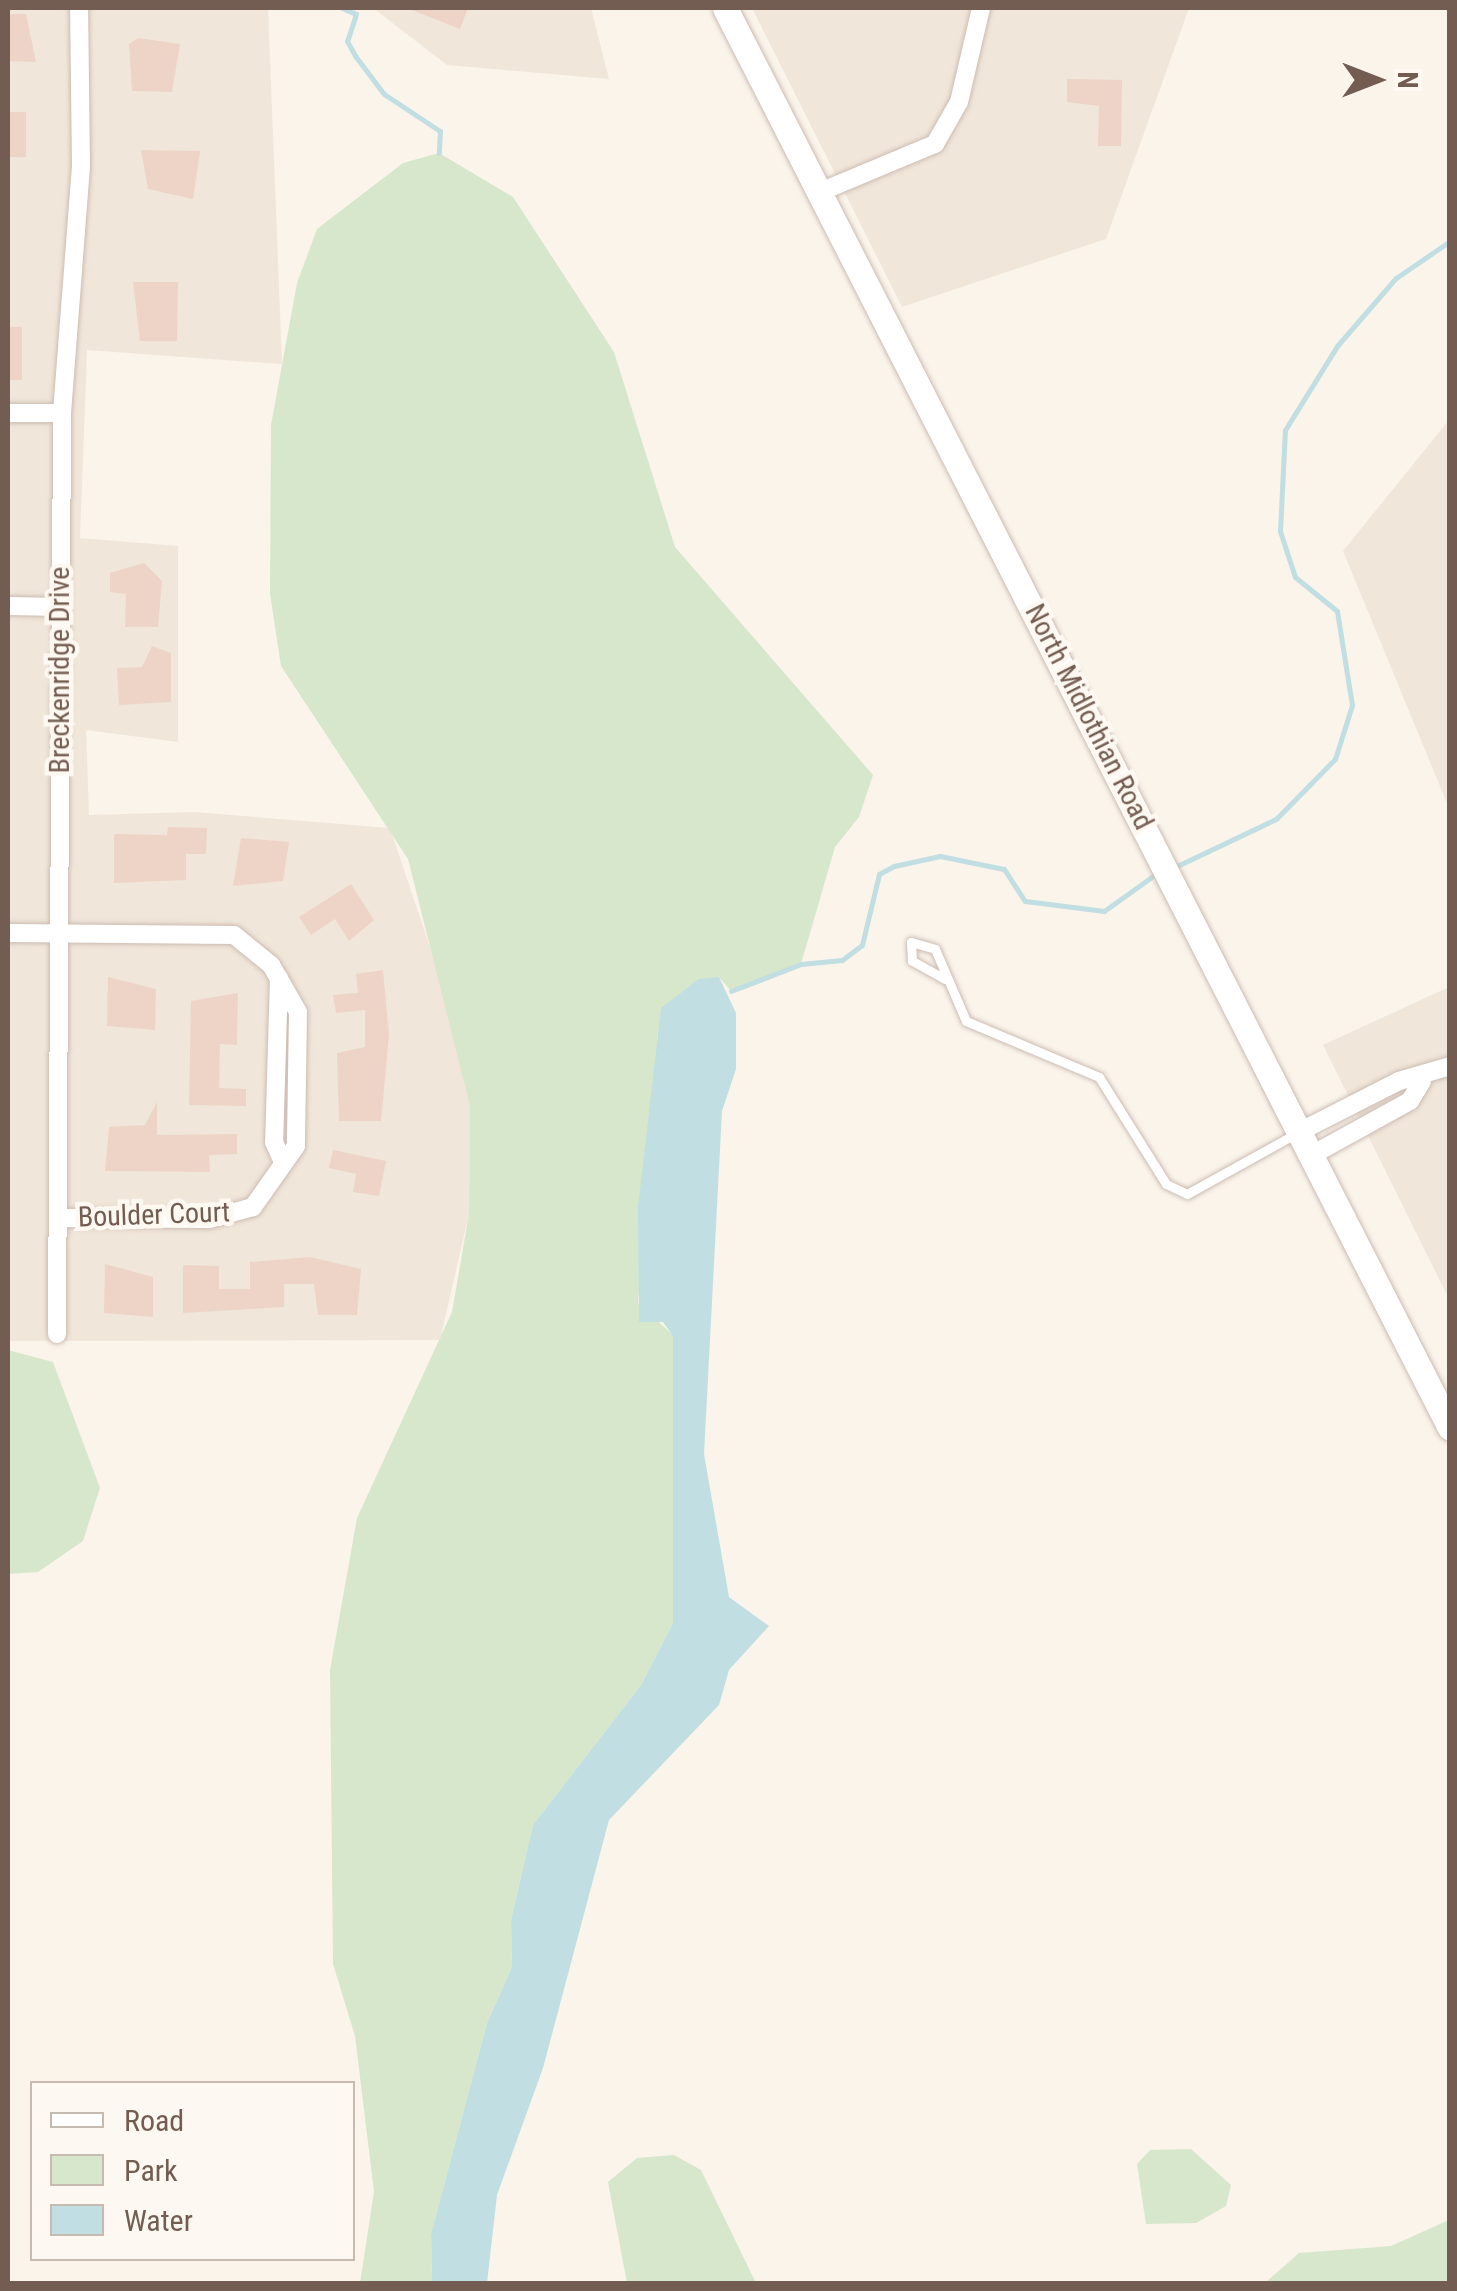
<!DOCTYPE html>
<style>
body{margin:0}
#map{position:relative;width:1457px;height:2291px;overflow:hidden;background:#faf4eb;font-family:"Roboto Condensed",sans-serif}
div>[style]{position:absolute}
.residential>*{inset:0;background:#f1e6da}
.green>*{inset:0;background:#d7e7cb}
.water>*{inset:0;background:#c1dee2}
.stream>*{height:5px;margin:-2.5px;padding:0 2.5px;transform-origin:2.5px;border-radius:2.5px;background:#c1dee2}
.building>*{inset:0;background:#edd4c6;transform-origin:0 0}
.roads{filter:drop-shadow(0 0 2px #ccbcb2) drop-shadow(0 0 2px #ccbcb2)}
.lane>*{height:9px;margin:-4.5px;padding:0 4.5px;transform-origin:4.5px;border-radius:4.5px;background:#fff}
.street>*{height:18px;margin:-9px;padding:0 9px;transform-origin:9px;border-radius:9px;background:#fff}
.secondary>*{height:25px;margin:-12.5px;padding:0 12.5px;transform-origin:12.5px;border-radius:12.5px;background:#fff}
span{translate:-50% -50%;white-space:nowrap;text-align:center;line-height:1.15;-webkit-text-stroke:9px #fdf8f1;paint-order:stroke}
.street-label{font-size:28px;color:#735c51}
.frame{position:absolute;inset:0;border:10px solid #735c51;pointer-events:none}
.legend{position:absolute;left:30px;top:2081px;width:325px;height:180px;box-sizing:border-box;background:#fdf8f1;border:2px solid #c6bab1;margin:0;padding:12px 18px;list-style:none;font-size:30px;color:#735c51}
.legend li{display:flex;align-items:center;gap:20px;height:50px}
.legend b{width:50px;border:2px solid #c6bab1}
.north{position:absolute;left:1327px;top:30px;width:100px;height:100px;-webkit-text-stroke:8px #fdf8f1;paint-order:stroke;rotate:90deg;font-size:28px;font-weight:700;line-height:40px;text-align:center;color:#735c51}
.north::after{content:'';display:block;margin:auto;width:35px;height:45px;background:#735c51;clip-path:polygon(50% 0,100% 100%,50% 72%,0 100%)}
</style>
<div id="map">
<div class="residential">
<i style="clip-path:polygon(8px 8px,268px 8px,282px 364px,87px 350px,80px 538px,178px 546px,178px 742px,86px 730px,89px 815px,194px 812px,390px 828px,457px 1028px,470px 1106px,469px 1214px,440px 1340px,8px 1341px)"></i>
<i style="clip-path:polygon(373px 8px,591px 8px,609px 79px,447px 65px)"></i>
<i style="clip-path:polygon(752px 8px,1189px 8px,1106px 239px,902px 307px)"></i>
<i style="clip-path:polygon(1449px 420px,1449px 808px,1343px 551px)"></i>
<i style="clip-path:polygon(1449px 987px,1449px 1299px,1323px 1045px)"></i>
</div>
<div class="green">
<i style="clip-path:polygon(439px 153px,513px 197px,614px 352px,675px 547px,873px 775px,859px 817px,835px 847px,801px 964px,731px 991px,719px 977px,658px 1031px,638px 1303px,673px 1335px,673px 1623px,641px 1685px,533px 1825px,511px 1920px,512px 1967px,487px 2023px,431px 2234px,432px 2283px,360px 2283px,374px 2192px,355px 2036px,333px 1964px,330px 1670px,357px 1518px,452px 1312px,469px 1214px,470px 1106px,408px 859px,281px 666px,270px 594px,271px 425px,297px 283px,317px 229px,403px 163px)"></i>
<i style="clip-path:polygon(8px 1350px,53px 1362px,100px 1488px,83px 1541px,38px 1572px,8px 1574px)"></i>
<i style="clip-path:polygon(1191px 2149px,1231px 2185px,1226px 2206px,1196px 2223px,1146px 2224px,1137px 2164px,1150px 2150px)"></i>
<i style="clip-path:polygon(674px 2155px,701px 2170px,756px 2283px,627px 2283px,608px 2182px,637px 2158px)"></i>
<i style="clip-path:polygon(1449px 2220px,1449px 2283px,1265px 2283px,1299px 2253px,1391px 2246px)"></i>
</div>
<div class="water">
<i style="clip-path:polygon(719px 977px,736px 1013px,736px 1069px,722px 1111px,704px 1454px,729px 1597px,769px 1626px,729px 1670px,719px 1705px,609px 1820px,543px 2068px,497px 2195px,487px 2283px,432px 2283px,431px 2234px,487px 2023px,512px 1967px,511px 1920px,533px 1825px,641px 1685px,673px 1623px,673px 1336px,663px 1322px,639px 1322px,638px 1207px,661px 1008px,699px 979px)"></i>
</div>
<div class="stream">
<i style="left:342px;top:8px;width:15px;rotate:23deg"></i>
<i style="left:356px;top:14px;width:28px;rotate:108deg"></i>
<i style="left:347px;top:41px;width:18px;rotate:61deg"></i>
<i style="left:356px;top:57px;width:46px;rotate:52.9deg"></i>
<i style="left:384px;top:94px;width:67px;rotate:33.5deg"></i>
<i style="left:440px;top:131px;width:22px;rotate:93deg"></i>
<i style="left:1177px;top:866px;width:110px;rotate:-25.4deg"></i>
<i style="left:1276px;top:819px;width:84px;rotate:-45.5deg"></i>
<i style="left:1335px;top:759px;width:57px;rotate:-72.5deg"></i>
<i style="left:1352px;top:705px;width:95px;rotate:-99.1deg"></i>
<i style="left:1337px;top:611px;width:54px;rotate:-141deg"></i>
<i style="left:1295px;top:577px;width:48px;rotate:-108.1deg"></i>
<i style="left:1280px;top:531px;width:101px;rotate:-87.2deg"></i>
<i style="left:1285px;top:430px;width:99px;rotate:-58.2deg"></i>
<i style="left:1337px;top:346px;width:90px;rotate:-49.1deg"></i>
<i style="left:1396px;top:278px;width:65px;rotate:-34.4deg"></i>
<i style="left:731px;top:991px;width:75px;rotate:-21.1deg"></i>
<i style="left:801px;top:964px;width:41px;rotate:-5.6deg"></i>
<i style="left:842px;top:960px;width:25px;rotate:-37deg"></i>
<i style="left:862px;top:945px;width:73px;rotate:-76.5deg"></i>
<i style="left:879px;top:874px;width:17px;rotate:-28deg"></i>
<i style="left:894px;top:866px;width:47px;rotate:-12.3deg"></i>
<i style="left:940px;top:856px;width:65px;rotate:11.5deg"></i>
<i style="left:1004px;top:869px;width:38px;rotate:57deg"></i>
<i style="left:1025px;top:901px;width:80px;rotate:7.2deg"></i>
<i style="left:1104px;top:911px;width:65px;rotate:-35.6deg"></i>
</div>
<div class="building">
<i style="clip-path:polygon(407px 8px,468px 8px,460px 29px)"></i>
<i style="clip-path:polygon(8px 14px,26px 14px,36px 62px,8px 61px)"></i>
<i style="clip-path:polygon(138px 38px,180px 44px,172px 92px,132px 91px,129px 44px)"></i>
<i style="clip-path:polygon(1067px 79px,1122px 80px,1121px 146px,1098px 146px,1099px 106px,1067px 102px)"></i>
<i style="left:8px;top:112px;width:18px;height:45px"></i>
<i style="clip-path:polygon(141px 150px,200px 151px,193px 199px,148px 189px)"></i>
<i style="clip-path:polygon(133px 282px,178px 282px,177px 341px,140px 341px)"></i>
<i style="left:8px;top:327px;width:14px;height:53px"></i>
<i style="clip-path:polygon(144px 563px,162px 581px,158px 627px,125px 627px,126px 594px,110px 592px,110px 573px)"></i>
<i style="clip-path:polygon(152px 646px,171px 653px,171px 702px,119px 705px,117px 668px,142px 667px)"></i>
<i style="clip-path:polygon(168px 827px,207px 828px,206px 854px,186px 854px,186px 880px,114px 883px,114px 834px,167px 835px)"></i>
<i style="clip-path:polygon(241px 838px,289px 842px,283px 881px,233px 886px)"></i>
<i style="clip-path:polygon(351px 884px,374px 920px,349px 941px,335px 919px,311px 935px,299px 917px)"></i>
<i style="clip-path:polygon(383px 970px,389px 1035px,381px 1121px,339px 1121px,337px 1053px,365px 1047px,365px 1010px,336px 1013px,333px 995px,358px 993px,356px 974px)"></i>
<i style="clip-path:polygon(108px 977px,156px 989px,155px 1030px,107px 1026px)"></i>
<i style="clip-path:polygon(238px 993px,237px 1045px,220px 1044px,219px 1088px,246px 1089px,246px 1106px,189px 1105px,191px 1001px)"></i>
<i style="clip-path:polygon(157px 1102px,157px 1135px,237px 1134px,237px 1154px,209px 1155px,210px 1172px,105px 1171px,109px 1127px,145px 1125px)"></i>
<i style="clip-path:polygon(333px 1150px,386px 1161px,379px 1196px,353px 1192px,356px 1174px,329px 1168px)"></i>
<i style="clip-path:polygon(310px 1257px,361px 1269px,357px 1315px,318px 1315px,314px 1284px,284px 1284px,284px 1307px,183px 1313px,183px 1265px,219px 1266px,219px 1289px,250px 1289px,250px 1262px)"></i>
<i style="clip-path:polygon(105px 1264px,153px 1277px,153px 1317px,104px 1313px)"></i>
</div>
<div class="roads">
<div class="lane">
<i style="left:945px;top:979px;width:38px;rotate:-151deg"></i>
<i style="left:912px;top:961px;width:19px;rotate:-93deg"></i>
<i style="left:911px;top:942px;width:25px;rotate:16deg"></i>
<i style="left:935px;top:949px;width:78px;rotate:66.7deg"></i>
<i style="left:966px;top:1021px;width:144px;rotate:22.8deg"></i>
<i style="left:1099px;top:1077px;width:126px;rotate:57.9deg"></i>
<i style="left:1166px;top:1184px;width:23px;rotate:25deg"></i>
<i style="left:1187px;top:1194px;width:126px;rotate:-29deg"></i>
</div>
<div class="street">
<i style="left:820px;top:192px;width:125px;rotate:-22.7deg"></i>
<i style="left:935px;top:144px;width:48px;rotate:-60.3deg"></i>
<i style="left:959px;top:102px;width:97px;rotate:-76.8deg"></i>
<i style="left:8px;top:413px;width:54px"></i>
<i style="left:8px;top:606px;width:53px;rotate:1.1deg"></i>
<i style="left:8px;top:933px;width:226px;rotate:0.5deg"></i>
<i style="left:234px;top:935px;width:48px;rotate:39deg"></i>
<i style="left:271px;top:965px;width:54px;rotate:60.1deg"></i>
<i style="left:298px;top:1012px;width:134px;rotate:90.9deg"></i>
<i style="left:296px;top:1146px;width:75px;rotate:125.2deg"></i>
<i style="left:253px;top:1207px;width:46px;rotate:164.7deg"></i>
<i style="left:209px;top:1219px;width:150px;rotate:-179.6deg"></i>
<i style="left:279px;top:978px;width:164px;rotate:91.7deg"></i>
<i style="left:274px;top:1142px;width:22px;rotate:66deg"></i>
<i style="left:1301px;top:1131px;width:110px;rotate:-27deg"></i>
<i style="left:1399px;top:1081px;width:53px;rotate:-16.4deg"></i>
<i style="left:1312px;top:1155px;width:112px;rotate:-28.9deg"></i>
<i style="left:1410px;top:1101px;width:23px;rotate:-59deg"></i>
<i style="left:57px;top:1334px;width:921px;rotate:-89.69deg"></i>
<i style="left:62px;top:413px;width:248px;rotate:-85.6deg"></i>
<i style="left:81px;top:166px;width:158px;rotate:-90.7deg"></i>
</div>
<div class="secondary">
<i style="left:725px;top:8px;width:1594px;rotate:62.95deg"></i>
</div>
</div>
<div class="street-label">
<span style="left:60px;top:670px;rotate:-90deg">Breckenridge Drive</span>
<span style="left:1089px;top:717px;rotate:63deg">North Midlothian Road</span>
<span style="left:154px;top:1215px;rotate:-2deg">Boulder Court</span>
</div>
<div class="frame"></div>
<ul class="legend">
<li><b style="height:12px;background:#fff"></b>Road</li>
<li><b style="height:28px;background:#d7e7cb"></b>Park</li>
<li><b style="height:28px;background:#c1dee2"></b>Water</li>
</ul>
<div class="north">N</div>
</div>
